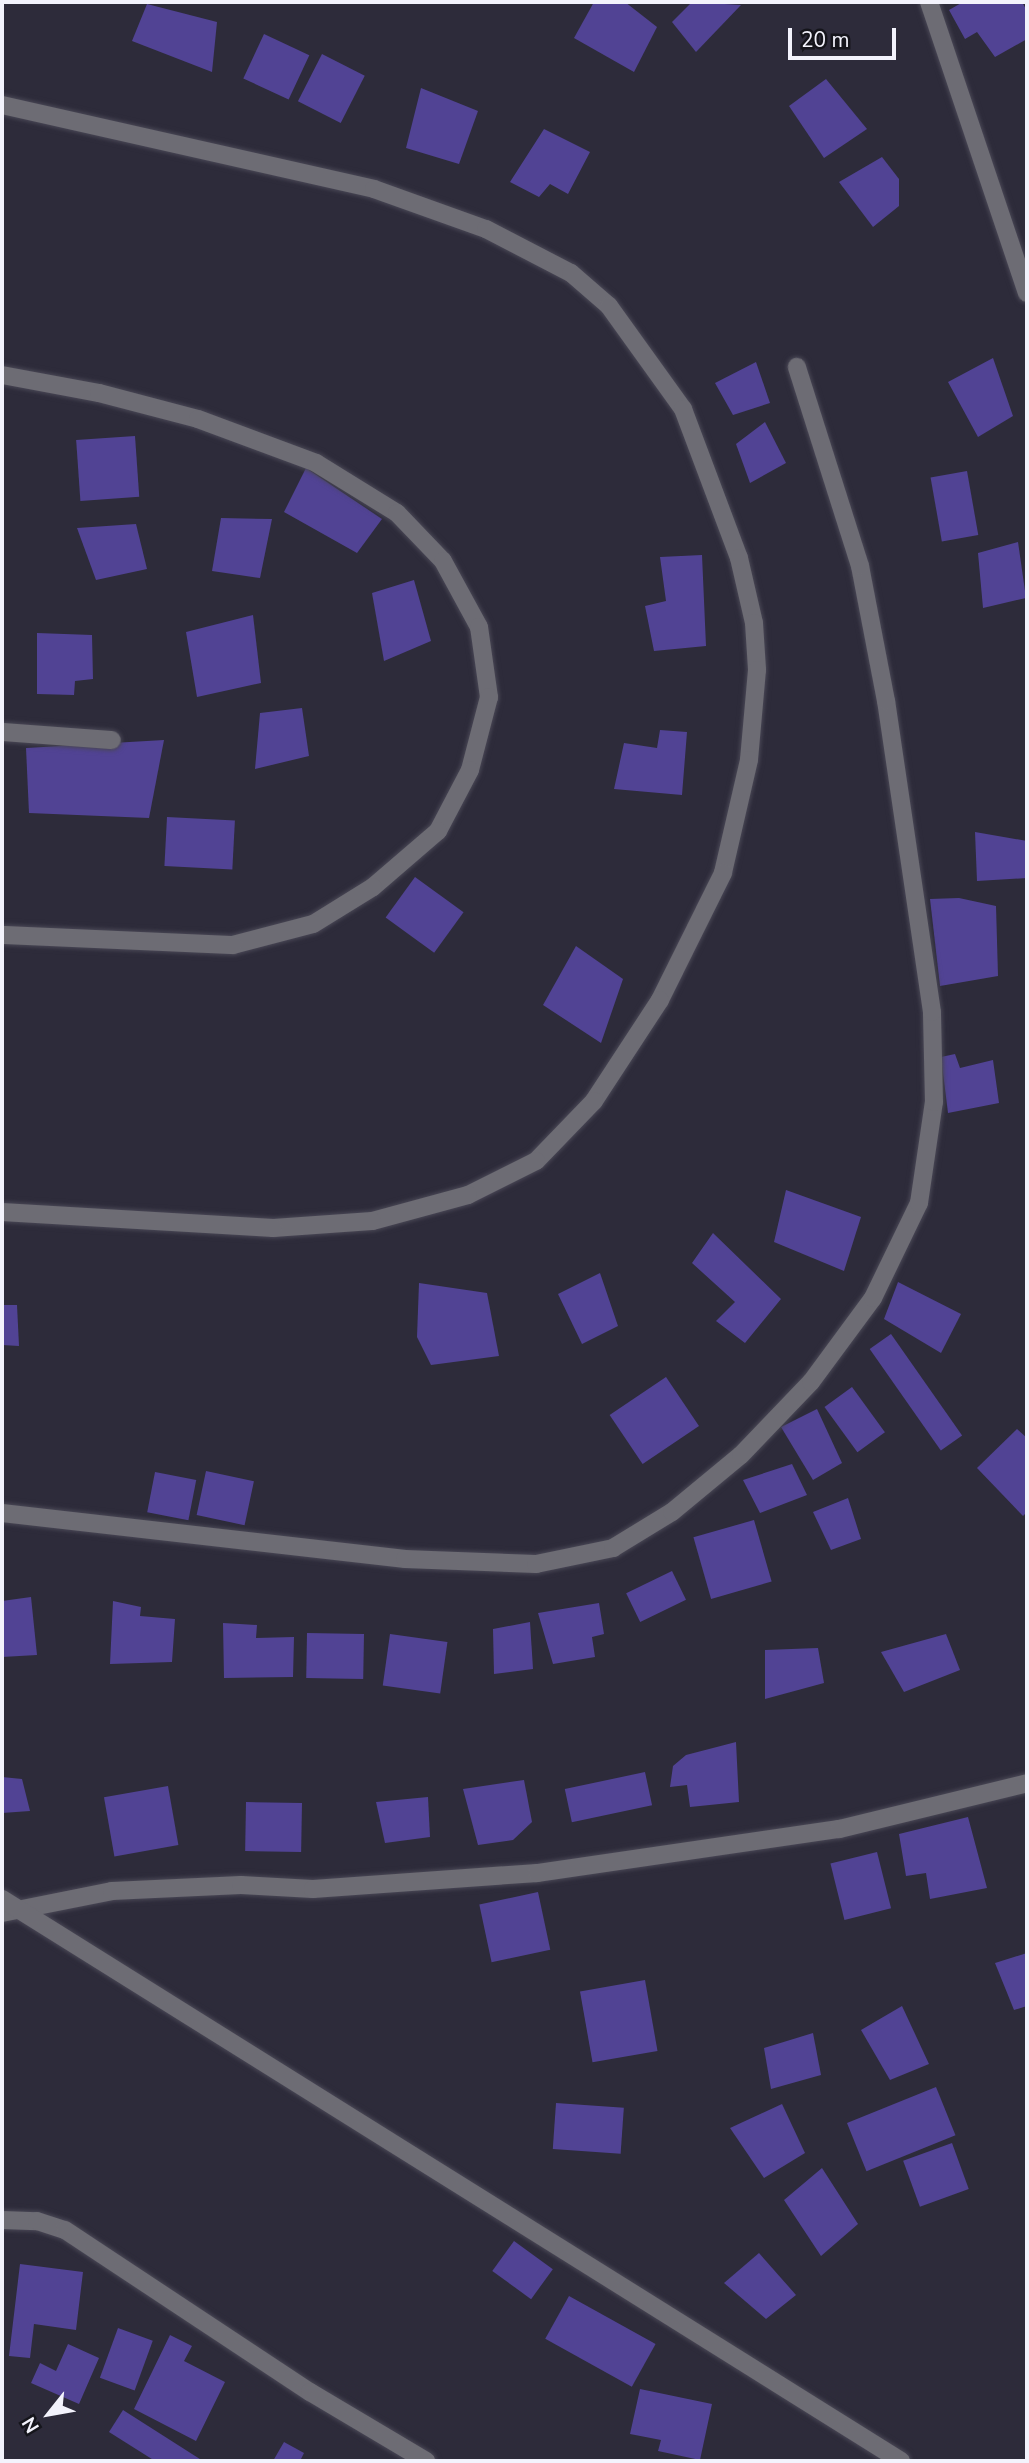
<!DOCTYPE html>
<style>
body{margin:0}
#map{position:relative;width:1029px;height:2463px;overflow:hidden;background:#2d2b3a;font-family:"Nunito Sans",sans-serif}
div>[style]{position:absolute}
.building>*{inset:0;background:#514394;transform-origin:0 0}
.roads{filter:drop-shadow(0 0 2px #494755) drop-shadow(0 0 2px #494755)}
.minor>*{height:18px;margin:-9px;padding:0 9px;transform-origin:9px;border-radius:9px;background:#6d6c74}
.tertiary>*{height:18px;margin:-9px;padding:0 9px;transform-origin:9px;border-radius:9px;background:#6d6c74}
span{translate:-50% -50%;white-space:nowrap;text-align:center;line-height:1.15;-webkit-text-stroke:6px #15151b;paint-order:stroke}
.frame{position:absolute;inset:0;border:4px solid #f3f3fc;pointer-events:none}
.north{position:absolute;left:14px;top:2379px;width:70px;height:70px;-webkit-text-stroke:5px #15151b;paint-order:stroke;rotate:239deg;font-size:19px;font-weight:700;line-height:28px;text-align:center;color:#f3f3fc}
.north::after{content:'';display:block;margin:auto;width:24px;height:32px;background:#f3f3fc;clip-path:polygon(50% 0,100% 100%,50% 72%,0 100%)}
.scale{position:absolute;left:788px;top:28px;width:108px;height:32px;box-sizing:border-box;border:4px solid #f3f3fc;border-top:0;padding-left:9px;font-size:21px;line-height:24px;white-space:nowrap;color:#f3f3fc;-webkit-text-stroke:5px #15151b;paint-order:stroke}
</style>
<div id="map">
<div class="building">
<i style="clip-path:polygon(594px 2px,625px 2px,657px 27px,634px 72px,574px 38px)"></i>
<i style="clip-path:polygon(692px 2px,741px 5px,696px 52px,672px 22px)"></i>
<i style="clip-path:polygon(963px 2px,1022px 2px,1027px 11px,1027px 39px,995px 57px,977px 32px,965px 39px,949px 10px)"></i>
<i style="clip-path:polygon(147px 4px,217px 22px,212px 72px,132px 41px)"></i>
<i style="left:264px;top:34px;width:50px;height:49px;rotate:25deg"></i>
<i style="left:322px;top:54px;width:48px;height:53px;rotate:27deg"></i>
<i style="clip-path:polygon(826px 79px,867px 129px,824px 158px,789px 106px)"></i>
<i style="clip-path:polygon(421px 88px,478px 111px,459px 164px,406px 148px)"></i>
<i style="clip-path:polygon(544px 129px,590px 152px,568px 194px,550px 184px,539px 197px,510px 182px)"></i>
<i style="clip-path:polygon(882px 157px,899px 179px,899px 206px,873px 227px,839px 182px)"></i>
<i style="clip-path:polygon(993px 358px,1013px 416px,978px 437px,948px 382px)"></i>
<i style="clip-path:polygon(756px 362px,770px 403px,733px 415px,715px 383px)"></i>
<i style="clip-path:polygon(765px 422px,786px 463px,750px 483px,736px 444px)"></i>
<i style="left:135px;top:436px;width:61px;height:59px;rotate:86deg"></i>
<i style="clip-path:polygon(306px 468px,382px 519px,357px 553px,284px 512px)"></i>
<i style="left:967px;top:471px;width:65px;height:37px;rotate:80deg"></i>
<i style="clip-path:polygon(221px 518px,272px 519px,260px 578px,212px 571px)"></i>
<i style="clip-path:polygon(136px 524px,147px 569px,96px 580px,77px 528px)"></i>
<i style="clip-path:polygon(1018px 542px,1026px 598px,983px 608px,978px 553px)"></i>
<i style="clip-path:polygon(702px 555px,706px 646px,654px 651px,645px 606px,666px 601px,660px 557px)"></i>
<i style="clip-path:polygon(414px 580px,431px 641px,384px 661px,372px 593px)"></i>
<i style="clip-path:polygon(253px 615px,261px 683px,197px 697px,186px 632px)"></i>
<i style="clip-path:polygon(37px 633px,92px 635px,93px 679px,75px 681px,74px 695px,37px 694px)"></i>
<i style="clip-path:polygon(302px 708px,309px 756px,255px 769px,260px 713px)"></i>
<i style="clip-path:polygon(660px 730px,687px 732px,682px 795px,614px 789px,624px 743px,657px 748px)"></i>
<i style="clip-path:polygon(164px 740px,149px 818px,29px 813px,26px 748px)"></i>
<i style="left:167px;top:817px;width:68px;height:49px;rotate:3deg"></i>
<i style="clip-path:polygon(975px 832px,1027px 841px,1027px 878px,977px 881px)"></i>
<i style="left:415px;top:877px;width:60px;height:50px;rotate:36deg"></i>
<i style="clip-path:polygon(959px 898px,996px 906px,998px 976px,940px 986px,930px 899px)"></i>
<i style="clip-path:polygon(576px 946px,623px 979px,601px 1043px,543px 1005px)"></i>
<i style="clip-path:polygon(955px 1054px,960px 1068px,993px 1060px,999px 1103px,948px 1113px,941px 1057px)"></i>
<i style="clip-path:polygon(786px 1190px,861px 1217px,844px 1271px,774px 1242px)"></i>
<i style="clip-path:polygon(713px 1233px,781px 1299px,745px 1343px,716px 1321px,735px 1302px,692px 1263px)"></i>
<i style="clip-path:polygon(600px 1273px,618px 1326px,582px 1344px,558px 1294px)"></i>
<i style="clip-path:polygon(898px 1282px,961px 1314px,941px 1353px,884px 1319px)"></i>
<i style="clip-path:polygon(419px 1283px,487px 1293px,499px 1356px,431px 1365px,417px 1337px)"></i>
<i style="clip-path:polygon(2px 1305px,17px 1305px,19px 1346px,2px 1345px)"></i>
<i style="left:891px;top:1334px;width:124px;height:26px;rotate:55deg"></i>
<i style="left:666px;top:1377px;width:59px;height:68px;rotate:56deg"></i>
<i style="left:852px;top:1387px;width:56px;height:34px;rotate:54deg"></i>
<i style="clip-path:polygon(817px 1409px,842px 1463px,813px 1480px,781px 1427px)"></i>
<i style="clip-path:polygon(1017px 1429px,1027px 1438px,1027px 1512px,1023px 1516px,977px 1468px)"></i>
<i style="clip-path:polygon(792px 1464px,807px 1495px,760px 1513px,743px 1480px)"></i>
<i style="left:206px;top:1471px;width:49px;height:45px;rotate:12deg"></i>
<i style="left:155px;top:1472px;width:42px;height:41px;rotate:11deg"></i>
<i style="clip-path:polygon(848px 1498px,861px 1539px,831px 1550px,813px 1512px)"></i>
<i style="left:754px;top:1520px;width:64px;height:63px;rotate:74deg"></i>
<i style="left:672px;top:1571px;width:32px;height:51px;rotate:64deg"></i>
<i style="clip-path:polygon(31px 1597px,37px 1655px,2px 1657px,2px 1601px)"></i>
<i style="clip-path:polygon(113px 1601px,141px 1607px,140px 1616px,175px 1619px,172px 1662px,110px 1664px)"></i>
<i style="clip-path:polygon(599px 1603px,604px 1634px,592px 1637px,595px 1657px,553px 1664px,538px 1613px)"></i>
<i style="clip-path:polygon(530px 1622px,533px 1669px,494px 1674px,493px 1629px)"></i>
<i style="clip-path:polygon(223px 1623px,257px 1625px,256px 1638px,294px 1637px,293px 1677px,224px 1678px)"></i>
<i style="left:307px;top:1633px;width:57px;height:45px;rotate:1deg"></i>
<i style="left:390px;top:1634px;width:58px;height:52px;rotate:8deg"></i>
<i style="clip-path:polygon(946px 1634px,960px 1670px,904px 1692px,881px 1652px)"></i>
<i style="clip-path:polygon(818px 1648px,824px 1683px,765px 1699px,765px 1650px)"></i>
<i style="clip-path:polygon(736px 1742px,739px 1802px,690px 1807px,687px 1785px,670px 1787px,673px 1766px,686px 1755px)"></i>
<i style="left:645px;top:1772px;width:34px;height:82px;rotate:78deg"></i>
<i style="clip-path:polygon(2px 1777px,22px 1779px,30px 1811px,2px 1813px)"></i>
<i style="clip-path:polygon(524px 1780px,532px 1822px,513px 1840px,478px 1845px,463px 1789px)"></i>
<i style="left:168px;top:1786px;width:60px;height:65px;rotate:80deg"></i>
<i style="clip-path:polygon(428px 1797px,430px 1837px,385px 1843px,376px 1802px)"></i>
<i style="left:246px;top:1802px;width:56px;height:49px;rotate:1deg"></i>
<i style="clip-path:polygon(968px 1817px,987px 1888px,930px 1899px,926px 1873px,906px 1876px,899px 1834px)"></i>
<i style="left:877px;top:1852px;width:58px;height:48px;rotate:76deg"></i>
<i style="left:538px;top:1892px;width:59px;height:60px;rotate:78deg"></i>
<i style="clip-path:polygon(1027px 1953px,1027px 2006px,1014px 2010px,995px 1963px)"></i>
<i style="left:645px;top:1980px;width:72px;height:66px;rotate:80deg"></i>
<i style="clip-path:polygon(902px 2006px,929px 2064px,890px 2080px,861px 2030px)"></i>
<i style="clip-path:polygon(813px 2033px,821px 2075px,771px 2089px,764px 2048px)"></i>
<i style="left:936px;top:2087px;width:52px;height:96px;rotate:68deg"></i>
<i style="left:556px;top:2103px;width:68px;height:46px;rotate:4deg"></i>
<i style="clip-path:polygon(782px 2104px,805px 2153px,764px 2178px,730px 2128px)"></i>
<i style="left:952px;top:2143px;width:49px;height:52px;rotate:70deg"></i>
<i style="clip-path:polygon(822px 2168px,858px 2224px,821px 2256px,784px 2200px)"></i>
<i style="left:514px;top:2241px;width:48px;height:37px;rotate:36deg"></i>
<i style="clip-path:polygon(759px 2253px,796px 2295px,766px 2319px,724px 2283px)"></i>
<i style="clip-path:polygon(20px 2264px,83px 2272px,76px 2330px,34px 2324px,30px 2358px,9px 2356px)"></i>
<i style="left:569px;top:2296px;width:99px;height:49px;rotate:29deg"></i>
<i style="left:118px;top:2328px;width:37px;height:53px;rotate:20deg"></i>
<i style="clip-path:polygon(170px 2335px,192px 2346px,184px 2361px,225px 2382px,196px 2441px,134px 2409px)"></i>
<i style="clip-path:polygon(68px 2344px,99px 2358px,79px 2404px,31px 2383px,40px 2363px,56px 2371px)"></i>
<i style="clip-path:polygon(640px 2389px,712px 2404px,700px 2460px,658px 2451px,661px 2440px,630px 2434px)"></i>
<i style="clip-path:polygon(123px 2410px,203px 2461px,155px 2461px,109px 2432px)"></i>
<i style="clip-path:polygon(284px 2442px,304px 2453px,300px 2461px,273px 2461px)"></i>
</div>
<div class="roads">
<div class="minor">
<i style="left:929px;top:2px;width:307px;rotate:71.4deg"></i>
<i style="left:2px;top:105px;width:381px;rotate:12.7deg"></i>
<i style="left:374px;top:189px;width:119px;rotate:19.7deg"></i>
<i style="left:486px;top:229px;width:96px;rotate:27.4deg"></i>
<i style="left:571px;top:273px;width:50px;rotate:41deg"></i>
<i style="left:609px;top:306px;width:127px;rotate:54.3deg"></i>
<i style="left:683px;top:409px;width:159px;rotate:69.4deg"></i>
<i style="left:739px;top:558px;width:67px;rotate:77deg"></i>
<i style="left:754px;top:623px;width:47px;rotate:86.3deg"></i>
<i style="left:757px;top:670px;width:90px;rotate:95.1deg"></i>
<i style="left:749px;top:760px;width:116px;rotate:103deg"></i>
<i style="left:723px;top:873px;width:142px;rotate:116.4deg"></i>
<i style="left:660px;top:1000px;width:121px;rotate:123.2deg"></i>
<i style="left:594px;top:1101px;width:83px;rotate:134deg"></i>
<i style="left:536px;top:1161px;width:76px;rotate:153.4deg"></i>
<i style="left:468px;top:1195px;width:99px;rotate:164.8deg"></i>
<i style="left:372px;top:1221px;width:99px;rotate:176deg"></i>
<i style="left:273px;top:1228px;width:271px;rotate:-176.6deg"></i>
<i style="left:2px;top:375px;width:99px;rotate:10.5deg"></i>
<i style="left:99px;top:393px;width:102px;rotate:14.7deg"></i>
<i style="left:198px;top:419px;width:126px;rotate:20.4deg"></i>
<i style="left:316px;top:463px;width:95px;rotate:31.7deg"></i>
<i style="left:397px;top:513px;width:66px;rotate:46.2deg"></i>
<i style="left:443px;top:561px;width:75px;rotate:61.4deg"></i>
<i style="left:479px;top:627px;width:71px;rotate:81.9deg"></i>
<i style="left:489px;top:697px;width:75px;rotate:104.6deg"></i>
<i style="left:470px;top:770px;width:69px;rotate:117.7deg"></i>
<i style="left:438px;top:831px;width:86px;rotate:139.3deg"></i>
<i style="left:373px;top:887px;width:70px;rotate:148.3deg"></i>
<i style="left:313px;top:924px;width:83px;rotate:165.3deg"></i>
<i style="left:233px;top:945px;width:231px;rotate:-177.5deg"></i>
<i style="left:2px;top:732px;width:110px;rotate:4.2deg"></i>
<i style="left:2px;top:1513px;width:406px;rotate:6.5deg"></i>
<i style="left:405px;top:1559px;width:131px;rotate:2.2deg"></i>
<i style="left:536px;top:1564px;width:79px;rotate:-11.7deg"></i>
<i style="left:613px;top:1548px;width:69px;rotate:-31.4deg"></i>
<i style="left:672px;top:1512px;width:89px;rotate:-39.6deg"></i>
<i style="left:741px;top:1455px;width:101px;rotate:-46.2deg"></i>
<i style="left:811px;top:1382px;width:104px;rotate:-53.6deg"></i>
<i style="left:873px;top:1298px;width:106px;rotate:-64.2deg"></i>
<i style="left:919px;top:1203px;width:102px;rotate:-81.6deg"></i>
<i style="left:934px;top:1102px;width:90px;rotate:-91.3deg"></i>
<i style="left:932px;top:1012px;width:314px;rotate:-98.4deg"></i>
<i style="left:886px;top:701px;width:137px;rotate:-100.9deg"></i>
<i style="left:860px;top:566px;width:209px;rotate:-107.6deg"></i>
<i style="left:2px;top:1913px;width:112px;rotate:-11.3deg"></i>
<i style="left:112px;top:1891px;width:129px;rotate:-2.7deg"></i>
<i style="left:241px;top:1885px;width:72px;rotate:3.2deg"></i>
<i style="left:313px;top:1889px;width:225px;rotate:-4.1deg"></i>
<i style="left:537px;top:1873px;width:305px;rotate:-8.3deg"></i>
<i style="left:839px;top:1829px;width:194px;rotate:-13.7deg"></i>
<i style="left:2px;top:2220px;width:35px;rotate:2deg"></i>
<i style="left:37px;top:2221px;width:29px;rotate:18deg"></i>
<i style="left:65px;top:2230px;width:294px;rotate:33.5deg"></i>
<i style="left:310px;top:2392px;width:135px;rotate:30.7deg"></i>
</div>
<div class="tertiary">
<i style="left:2px;top:1899px;width:1060px;rotate:32.01deg"></i>
</div>
</div>
<div class="frame"></div>
<div class="north">N</div>
<div class="scale">20 m</div>
</div>
